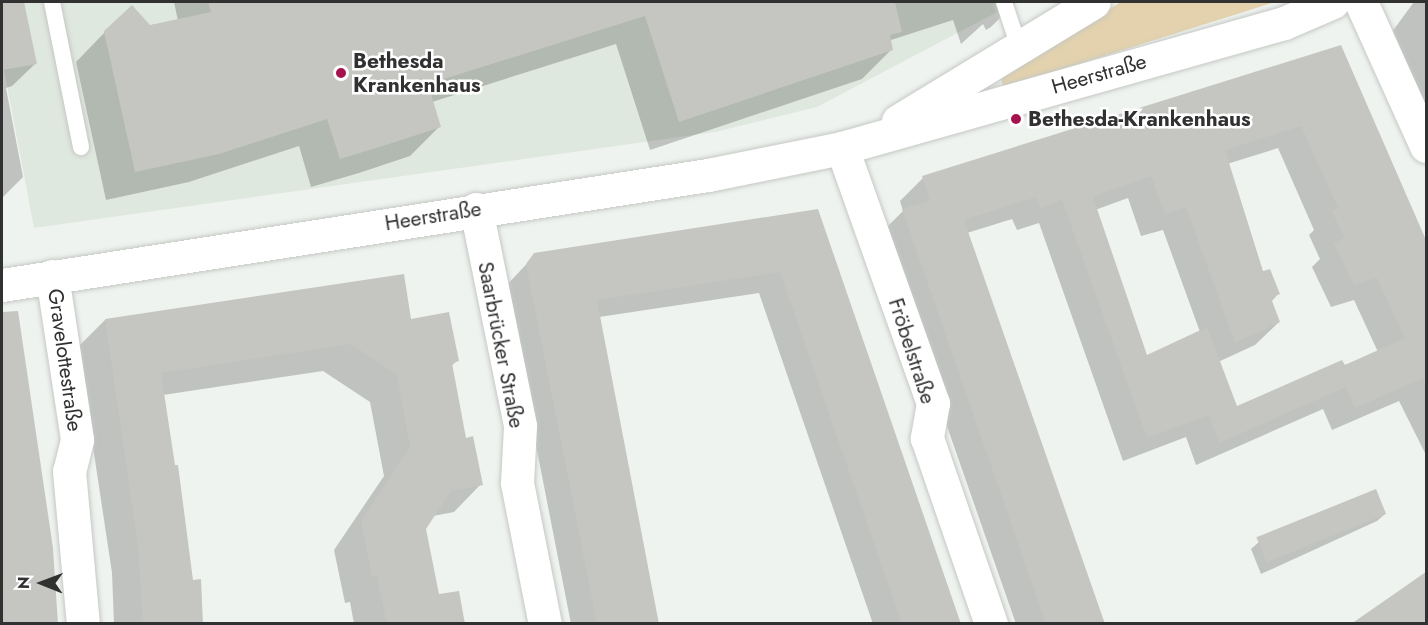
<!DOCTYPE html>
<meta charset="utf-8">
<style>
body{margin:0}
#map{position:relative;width:1428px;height:625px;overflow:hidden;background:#eff3ef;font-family:Jost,sans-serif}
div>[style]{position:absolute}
.built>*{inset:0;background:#dfe8de}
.green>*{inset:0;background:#e3d2ad}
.shadow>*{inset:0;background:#0003}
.building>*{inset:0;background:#c5c6c2;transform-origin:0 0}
.roads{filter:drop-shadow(0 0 2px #c5c8c4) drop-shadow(0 0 2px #c5c8c4)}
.lane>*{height:16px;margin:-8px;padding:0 8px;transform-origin:8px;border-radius:8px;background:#fff}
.street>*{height:33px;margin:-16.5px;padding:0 16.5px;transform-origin:16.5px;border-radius:16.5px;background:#fff}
.secondary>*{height:33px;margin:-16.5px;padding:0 16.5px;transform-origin:16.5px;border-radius:16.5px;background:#fff}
.dots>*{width:16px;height:16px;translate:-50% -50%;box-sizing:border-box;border:3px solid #fff;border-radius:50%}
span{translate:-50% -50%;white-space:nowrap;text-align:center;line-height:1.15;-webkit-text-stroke:5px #fff;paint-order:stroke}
.poi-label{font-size:21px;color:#303130;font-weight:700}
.left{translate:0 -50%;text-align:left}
.street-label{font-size:21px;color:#303130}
.frame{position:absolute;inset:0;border:3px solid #303130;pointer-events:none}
.north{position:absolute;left:12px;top:553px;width:60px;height:60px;-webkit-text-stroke:4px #fff;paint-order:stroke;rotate:271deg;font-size:16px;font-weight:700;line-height:24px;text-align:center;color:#303130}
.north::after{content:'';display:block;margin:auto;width:21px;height:27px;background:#303130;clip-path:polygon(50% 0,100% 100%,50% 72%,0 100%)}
</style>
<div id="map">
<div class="built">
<i style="clip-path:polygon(2px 2px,1016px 2px,817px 107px,715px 132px,34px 228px,2px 59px)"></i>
</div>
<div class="green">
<i style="clip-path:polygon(1121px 2px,1275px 2px,1006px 87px,1002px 84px,1001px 73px)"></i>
</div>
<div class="shadow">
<i style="clip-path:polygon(2px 2px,22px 2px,36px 63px,12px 86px,6px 88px,23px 177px,2px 198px)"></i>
<i style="clip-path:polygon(174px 2px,1016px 2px,991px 27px,986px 30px,983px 24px,961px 44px,953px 20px,891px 40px,891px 50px,862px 79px,650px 150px,616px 44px,432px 102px,439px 127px,410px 156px,359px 173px,311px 187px,299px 146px,189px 182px,106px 200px,76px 62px,105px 32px,178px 21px)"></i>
<i style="clip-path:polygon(1414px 2px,1426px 2px,1426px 140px,1386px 40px)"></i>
<i style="clip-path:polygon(evenodd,1340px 47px,1426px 243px,1426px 455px,1399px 401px,1332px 430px,1323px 409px,1196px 465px,1186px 437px,1123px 461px,1039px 223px,1017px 230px,1012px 219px,967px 233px,1104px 624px,1016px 624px,880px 234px,903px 211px,900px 201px,923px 178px,1340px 47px,1278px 148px,1314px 230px,1309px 235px,1320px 259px,1312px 267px,1331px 307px,1354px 300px,1378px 352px,1236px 408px,1218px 362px,1255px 345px,1279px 322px,1271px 302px,1278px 294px,1262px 273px,1227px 164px,1278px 148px,1340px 47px,1128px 198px,1141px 236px,1163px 230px,1200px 332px,1146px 357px,1095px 210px,1128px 198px)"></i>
<i style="clip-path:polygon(817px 211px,960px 624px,873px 624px,759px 293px,599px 317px,658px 624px,571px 624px,505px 287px,535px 255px)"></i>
<i style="clip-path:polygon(105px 320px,410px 321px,457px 361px,451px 366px,465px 440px,481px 484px,454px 512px,433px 516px,425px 529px,438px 596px,464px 624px,354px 624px,350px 602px,345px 603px,334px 550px,384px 476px,370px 402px,323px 371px,163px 395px,191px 582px,202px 624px,114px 624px,112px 573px,78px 347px)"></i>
<i style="clip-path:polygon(23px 353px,55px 624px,2px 624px,2px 356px)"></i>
<i style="clip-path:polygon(1385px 514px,1377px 521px,1261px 574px,1251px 549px,1259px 542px)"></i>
<i style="clip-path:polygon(1426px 572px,1426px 624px,1353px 624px)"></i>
</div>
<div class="building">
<i style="clip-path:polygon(2px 2px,24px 2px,37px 64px,2px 70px)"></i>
<i style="clip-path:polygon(208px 2px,895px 2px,902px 32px,890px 35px,893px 50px,679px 122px,645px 16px,428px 84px,441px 127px,389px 144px,340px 159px,327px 119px,219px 154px,135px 172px,104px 31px,132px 5px,150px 25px,211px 12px)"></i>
<i style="clip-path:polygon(evenodd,1341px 45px,1426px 240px,1426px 385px,1423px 378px,1355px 408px,1346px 387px,1219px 443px,1209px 415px,1147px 438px,1062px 200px,1040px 208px,1036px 197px,964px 220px,1105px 624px,1046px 624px,902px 209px,930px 201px,922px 176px,1341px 45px,1301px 126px,1338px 208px,1332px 211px,1344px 238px,1334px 243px,1354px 285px,1377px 278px,1405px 338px,1345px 365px,1342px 360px,1237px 406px,1207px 327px,1147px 355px,1093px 197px,1151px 176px,1165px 214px,1186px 207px,1235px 343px,1280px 322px,1271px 298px,1280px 294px,1270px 269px,1263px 271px,1225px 150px,1301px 126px)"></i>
<i style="clip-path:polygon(818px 209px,961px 624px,902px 624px,780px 272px,597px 300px,659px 624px,597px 624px,526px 264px,534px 253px)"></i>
<i style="clip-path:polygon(404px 274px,411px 319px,449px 312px,459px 361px,452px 363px,466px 438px,473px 436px,483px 485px,451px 491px,426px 529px,439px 594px,459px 591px,465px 624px,387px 624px,377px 576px,372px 577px,361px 521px,410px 447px,397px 375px,351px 344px,161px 373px,175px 465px,178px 465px,193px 580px,201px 579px,203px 624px,143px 624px,138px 545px,105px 319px)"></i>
<i style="clip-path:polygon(18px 311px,53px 548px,58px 624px,2px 624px,2px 312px)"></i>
<i style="left:1376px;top:489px;width:27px;height:129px;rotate:68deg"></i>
<i style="clip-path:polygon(1426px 572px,1426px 624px,1351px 624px)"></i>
</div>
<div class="roads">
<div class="lane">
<i style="left:52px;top:2px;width:148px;rotate:78.7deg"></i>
<i style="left:1004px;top:2px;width:47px;rotate:71.6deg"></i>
</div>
<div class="street">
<i style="left:1361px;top:2px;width:158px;rotate:65.7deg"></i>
<i style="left:842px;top:148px;width:271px;rotate:70.4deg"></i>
<i style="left:933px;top:403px;width:36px;rotate:100deg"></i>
<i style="left:927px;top:438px;width:197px;rotate:71deg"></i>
<i style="left:476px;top:209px;width:221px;rotate:78.5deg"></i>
<i style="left:520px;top:426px;width:57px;rotate:93deg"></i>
<i style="left:517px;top:483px;width:144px;rotate:78.8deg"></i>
<i style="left:52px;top:276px;width:166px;rotate:81.3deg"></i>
<i style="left:77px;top:440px;width:32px;rotate:104deg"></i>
<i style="left:69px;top:471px;width:154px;rotate:84.8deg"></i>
</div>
<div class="secondary">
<i style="left:898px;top:121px;width:229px;rotate:-31.3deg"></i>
<i style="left:2px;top:285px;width:715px;rotate:-8.86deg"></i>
<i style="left:708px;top:175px;width:137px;rotate:-11.4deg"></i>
<i style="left:842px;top:148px;width:459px;rotate:-15.8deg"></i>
<i style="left:1284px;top:23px;width:53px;rotate:-23.2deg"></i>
</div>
</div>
<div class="dots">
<i style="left:341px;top:73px;background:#a6124d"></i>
<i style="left:1016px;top:119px;background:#a6124d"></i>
</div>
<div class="poi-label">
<span class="left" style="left:353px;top:73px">Bethesda<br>Krankenhaus</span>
<span class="left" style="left:1028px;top:119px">Bethesda-Krankenhaus</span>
</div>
<div class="street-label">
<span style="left:1099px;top:74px;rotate:-16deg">Heerstraße</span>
<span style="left:433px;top:216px;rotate:-9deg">Heerstraße</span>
<span style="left:501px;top:345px;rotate:79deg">Saarbrücker Straße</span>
<span style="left:912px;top:351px;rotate:72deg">Fröbelstraße</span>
<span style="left:65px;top:360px;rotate:82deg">Gravelottestraße</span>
</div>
<div class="frame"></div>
<div class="north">N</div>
</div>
